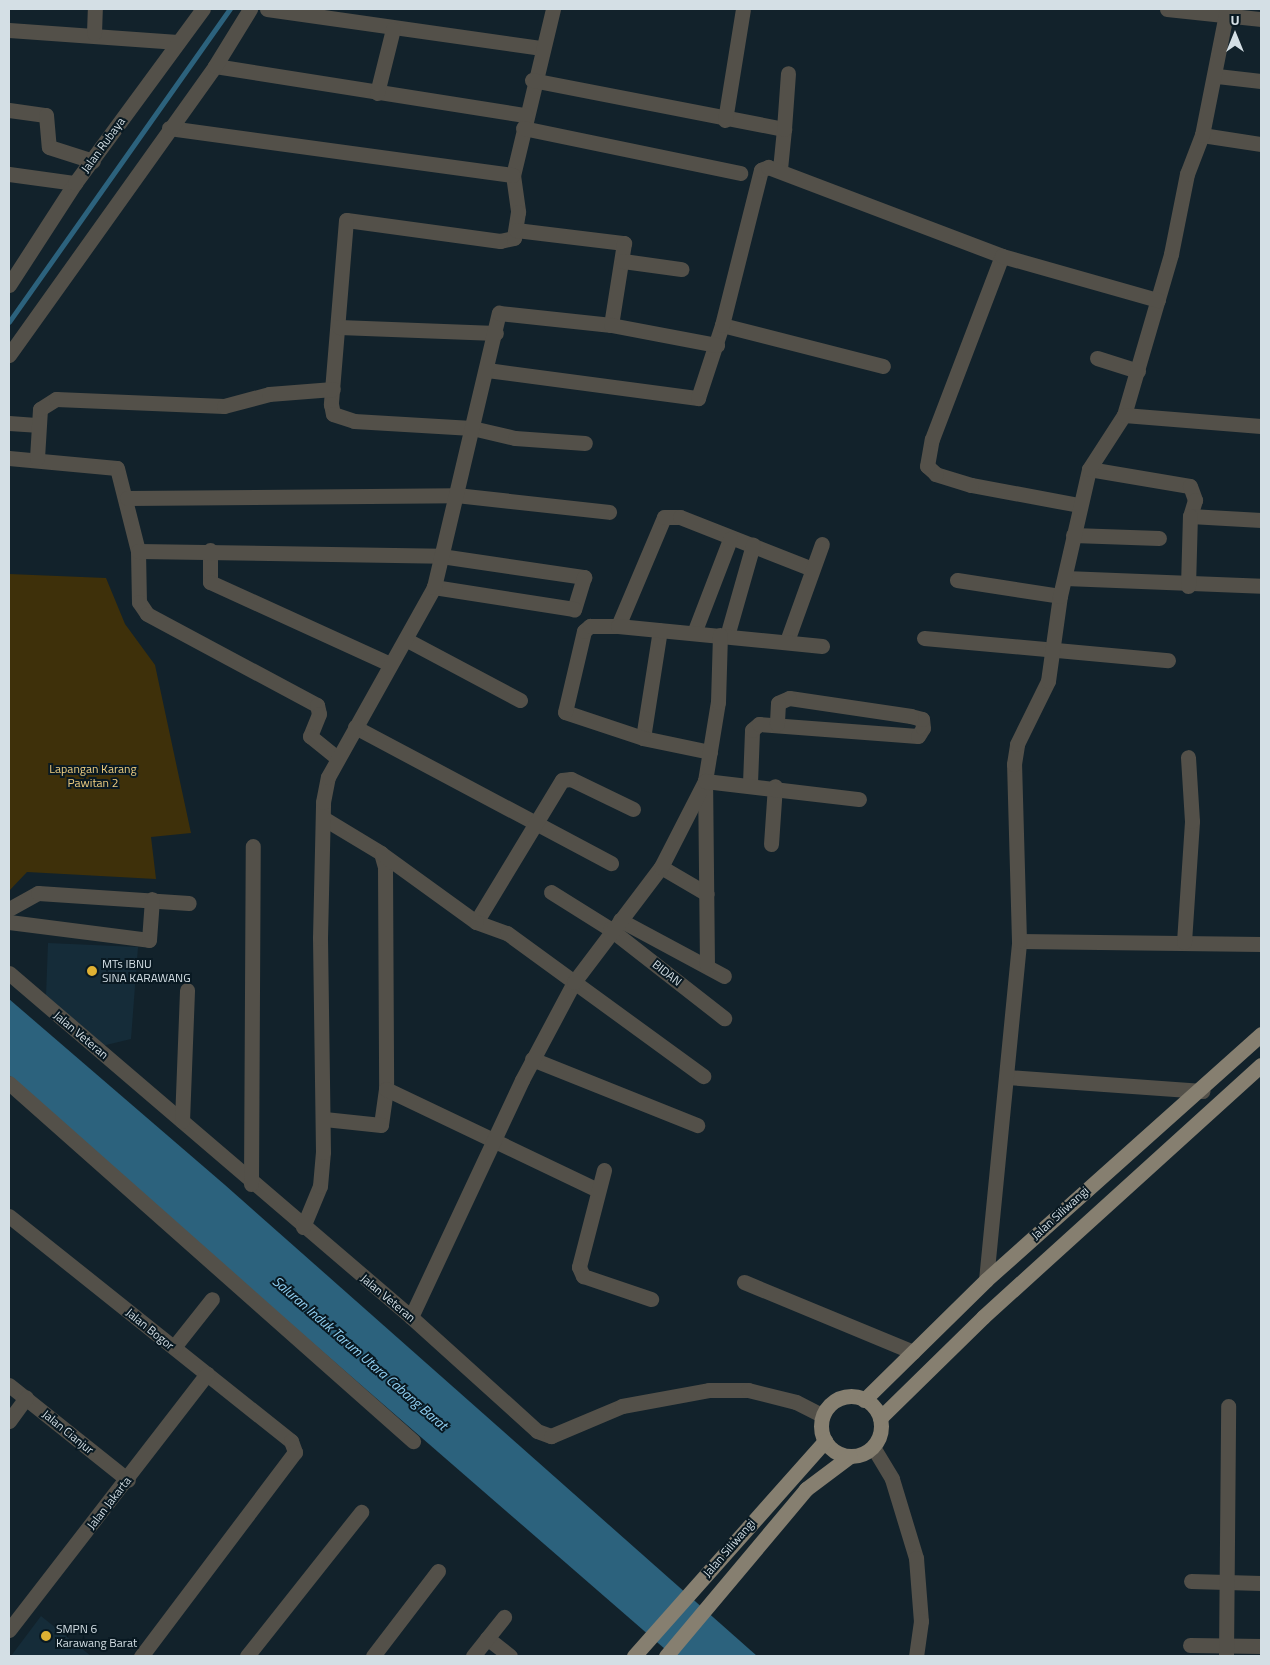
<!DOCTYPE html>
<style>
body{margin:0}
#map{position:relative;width:1270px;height:1665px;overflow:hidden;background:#12222b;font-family:"Titillium Web",sans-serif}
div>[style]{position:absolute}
.built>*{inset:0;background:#152c39}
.green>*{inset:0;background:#3e300a}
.water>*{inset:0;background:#2c627d}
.stream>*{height:4.5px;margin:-2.25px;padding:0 2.25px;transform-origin:2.25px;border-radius:2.25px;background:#2c627d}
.minor>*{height:15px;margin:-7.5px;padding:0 7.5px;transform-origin:7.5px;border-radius:7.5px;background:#535049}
.major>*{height:15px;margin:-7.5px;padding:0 7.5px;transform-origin:7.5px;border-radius:7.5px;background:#867f70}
.major>.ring{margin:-7.5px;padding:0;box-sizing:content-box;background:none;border:15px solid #867f70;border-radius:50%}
.dots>*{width:14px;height:14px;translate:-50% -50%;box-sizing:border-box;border:2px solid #091922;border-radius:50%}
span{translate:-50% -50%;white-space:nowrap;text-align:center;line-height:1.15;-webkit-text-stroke:4px #091922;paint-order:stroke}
.street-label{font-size:12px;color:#d4dfe5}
.park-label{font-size:12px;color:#eecd81}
.poi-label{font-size:12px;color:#d4dfe5}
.left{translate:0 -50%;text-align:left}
.water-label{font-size:14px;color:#91d1f4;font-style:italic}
.frame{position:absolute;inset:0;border:10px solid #d4dfe5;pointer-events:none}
.north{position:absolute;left:1210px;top:10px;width:50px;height:50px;-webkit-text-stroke:4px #091922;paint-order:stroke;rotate:0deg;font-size:14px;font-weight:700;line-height:20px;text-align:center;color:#d4dfe5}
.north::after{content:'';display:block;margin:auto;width:18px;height:22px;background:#d4dfe5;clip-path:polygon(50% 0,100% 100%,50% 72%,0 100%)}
</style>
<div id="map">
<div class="built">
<i style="clip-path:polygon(48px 943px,138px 947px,131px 1039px,102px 1046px,46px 996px)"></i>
<i style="clip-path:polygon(41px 1616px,91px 1656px,11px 1656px)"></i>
</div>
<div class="green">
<i style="clip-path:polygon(9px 574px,106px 578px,125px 624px,155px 665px,191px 833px,151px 837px,156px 879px,27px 872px,9px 891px)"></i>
</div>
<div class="water">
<i style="clip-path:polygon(9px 999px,225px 1185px,757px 1656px,673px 1656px,254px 1292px,9px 1075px)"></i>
</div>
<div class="stream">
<i style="left:9px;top:322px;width:383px;rotate:-54.8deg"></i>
</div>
<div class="minor">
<i style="left:267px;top:9px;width:276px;rotate:8.1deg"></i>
<i style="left:553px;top:9px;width:171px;rotate:103.5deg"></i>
<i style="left:513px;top:175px;width:37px;rotate:82deg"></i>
<i style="left:518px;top:212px;width:26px;rotate:99deg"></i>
<i style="left:514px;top:238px;width:14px;rotate:168deg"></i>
<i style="left:500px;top:241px;width:155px;rotate:-172.2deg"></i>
<i style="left:346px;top:220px;width:185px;rotate:94.7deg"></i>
<i style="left:331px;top:404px;width:10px;rotate:79deg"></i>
<i style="left:333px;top:414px;width:22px;rotate:18deg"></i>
<i style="left:354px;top:421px;width:118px;rotate:3.4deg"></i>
<i style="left:472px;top:428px;width:44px;rotate:13.1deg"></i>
<i style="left:515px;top:438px;width:70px;rotate:4.1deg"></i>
<i style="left:1167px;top:9px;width:95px;rotate:6.1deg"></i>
<i style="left:9px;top:30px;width:169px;rotate:4.1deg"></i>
<i style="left:94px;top:33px;width:24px;rotate:-88deg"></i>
<i style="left:215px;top:66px;width:314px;rotate:9deg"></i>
<i style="left:1217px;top:76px;width:44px;rotate:6.5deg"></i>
<i style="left:532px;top:80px;width:257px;rotate:11deg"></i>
<i style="left:784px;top:129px;width:40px;rotate:95.7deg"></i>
<i style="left:377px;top:93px;width:66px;rotate:-76deg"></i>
<i style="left:9px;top:110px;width:37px;rotate:8deg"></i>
<i style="left:46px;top:115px;width:32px;rotate:85deg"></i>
<i style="left:49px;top:147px;width:46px;rotate:17.7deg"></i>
<i style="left:725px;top:120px;width:112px;rotate:-80.8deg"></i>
<i style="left:169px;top:128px;width:347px;rotate:7.8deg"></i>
<i style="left:523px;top:128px;width:222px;rotate:11.7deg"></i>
<i style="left:784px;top:129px;width:56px;rotate:-85.9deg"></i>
<i style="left:1202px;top:135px;width:60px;rotate:8.7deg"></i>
<i style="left:9px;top:174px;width:67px;rotate:7.8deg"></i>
<i style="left:516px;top:230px;width:109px;rotate:6.9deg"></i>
<i style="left:624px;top:243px;width:83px;rotate:99deg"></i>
<i style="left:623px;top:261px;width:59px;rotate:7.9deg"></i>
<i style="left:9px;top:285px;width:121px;rotate:-57.1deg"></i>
<i style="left:75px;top:183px;width:216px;rotate:-53.7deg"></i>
<i style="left:722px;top:325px;width:166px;rotate:14.3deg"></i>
<i style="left:339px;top:327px;width:157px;rotate:2.2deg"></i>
<i style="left:9px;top:355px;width:355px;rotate:-54.5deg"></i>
<i style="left:215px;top:66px;width:67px;rotate:-58.4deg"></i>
<i style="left:1097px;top:358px;width:43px;rotate:17.6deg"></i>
<i style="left:487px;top:370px;width:213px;rotate:7.6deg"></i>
<i style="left:698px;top:398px;width:77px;rotate:-71.8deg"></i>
<i style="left:722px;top:325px;width:160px;rotate:-75.9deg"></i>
<i style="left:761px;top:170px;width:8px;rotate:-23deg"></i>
<i style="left:768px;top:167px;width:250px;rotate:20.8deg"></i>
<i style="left:1124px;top:415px;width:168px;rotate:-73.7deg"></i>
<i style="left:1171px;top:254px;width:82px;rotate:-78.7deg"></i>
<i style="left:1187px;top:174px;width:42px;rotate:-69deg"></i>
<i style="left:1202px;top:135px;width:128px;rotate:-78.8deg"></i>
<i style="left:9px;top:423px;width:27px;rotate:4deg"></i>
<i style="left:9px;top:458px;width:108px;rotate:5.3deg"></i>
<i style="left:117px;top:468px;width:86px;rotate:75.8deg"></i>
<i style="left:138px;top:551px;width:51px;rotate:88.9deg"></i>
<i style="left:139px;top:602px;width:14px;rotate:56deg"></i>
<i style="left:147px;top:614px;width:193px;rotate:28.2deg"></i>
<i style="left:317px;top:705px;width:9px;rotate:77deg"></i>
<i style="left:319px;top:714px;width:24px;rotate:112deg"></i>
<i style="left:310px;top:736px;width:33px;rotate:39deg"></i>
<i style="left:37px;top:458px;width:49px;rotate:-86.5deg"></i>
<i style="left:40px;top:409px;width:19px;rotate:-32deg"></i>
<i style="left:56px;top:399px;width:168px;rotate:2.4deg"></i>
<i style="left:224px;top:406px;width:47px;rotate:-14.9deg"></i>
<i style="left:269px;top:394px;width:64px;rotate:-4.5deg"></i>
<i style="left:1089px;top:469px;width:102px;rotate:9.6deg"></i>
<i style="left:1190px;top:486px;width:15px;rotate:70deg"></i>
<i style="left:1195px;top:500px;width:17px;rotate:107deg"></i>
<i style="left:1190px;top:516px;width:71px;rotate:3.2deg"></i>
<i style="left:127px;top:498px;width:329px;rotate:-0.5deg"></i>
<i style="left:456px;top:495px;width:154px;rotate:6.3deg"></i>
<i style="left:1079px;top:505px;width:110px;rotate:-169.5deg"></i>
<i style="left:971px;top:485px;width:37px;rotate:-163deg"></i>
<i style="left:936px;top:474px;width:12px;rotate:-138deg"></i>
<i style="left:927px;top:466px;width:27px;rotate:-80deg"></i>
<i style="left:932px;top:439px;width:196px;rotate:-69.1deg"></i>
<i style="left:1002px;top:256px;width:162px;rotate:15.8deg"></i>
<i style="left:1073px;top:535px;width:86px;rotate:2deg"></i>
<i style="left:210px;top:550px;width:32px;rotate:90deg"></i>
<i style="left:210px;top:582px;width:198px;rotate:24.5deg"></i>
<i style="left:138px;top:551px;width:303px;rotate:0.9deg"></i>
<i style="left:441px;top:556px;width:145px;rotate:8.4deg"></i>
<i style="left:584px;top:577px;width:34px;rotate:107deg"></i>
<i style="left:574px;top:609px;width:142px;rotate:-171.1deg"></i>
<i style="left:1065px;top:578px;width:196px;rotate:2.3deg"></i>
<i style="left:957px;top:580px;width:104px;rotate:8.8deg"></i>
<i style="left:1188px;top:586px;width:70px;rotate:-88.4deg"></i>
<i style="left:618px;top:626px;width:118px;rotate:-67.1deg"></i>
<i style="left:664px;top:517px;width:16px"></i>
<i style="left:680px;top:517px;width:142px;rotate:21.5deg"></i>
<i style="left:694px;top:633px;width:101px;rotate:-69deg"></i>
<i style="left:727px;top:636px;width:95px;rotate:-74.1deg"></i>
<i style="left:924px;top:638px;width:245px;rotate:5.2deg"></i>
<i style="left:407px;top:640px;width:128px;rotate:28deg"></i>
<i style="left:787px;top:641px;width:103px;rotate:-70.2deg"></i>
<i style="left:355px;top:727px;width:290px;rotate:28deg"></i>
<i style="left:643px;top:738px;width:109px;rotate:-81.1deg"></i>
<i style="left:710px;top:752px;width:68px;rotate:-168.2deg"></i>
<i style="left:643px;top:738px;width:82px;rotate:-161.6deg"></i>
<i style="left:565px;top:712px;width:83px;rotate:-76.8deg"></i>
<i style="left:584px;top:631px;width:8px;rotate:-40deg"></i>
<i style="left:590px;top:626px;width:28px"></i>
<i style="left:618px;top:626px;width:205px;rotate:5.6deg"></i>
<i style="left:750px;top:783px;width:53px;rotate:-87.8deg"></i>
<i style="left:752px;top:730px;width:9px;rotate:-41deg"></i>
<i style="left:759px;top:724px;width:159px;rotate:4.3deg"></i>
<i style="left:918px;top:736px;width:9px;rotate:-58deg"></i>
<i style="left:923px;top:728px;width:9px;rotate:-96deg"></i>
<i style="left:922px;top:719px;width:11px;rotate:-165deg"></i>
<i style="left:911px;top:716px;width:123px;rotate:-171.6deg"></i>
<i style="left:789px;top:698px;width:12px;rotate:156deg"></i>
<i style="left:778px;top:703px;width:21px;rotate:93deg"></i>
<i style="left:633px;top:809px;width:69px;rotate:-154.2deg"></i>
<i style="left:571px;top:779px;width:9px;rotate:174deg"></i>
<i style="left:562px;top:780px;width:166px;rotate:121.2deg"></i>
<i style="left:476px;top:922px;width:33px;rotate:20deg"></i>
<i style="left:507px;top:933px;width:243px;rotate:36.1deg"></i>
<i style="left:323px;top:818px;width:68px;rotate:31.1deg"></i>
<i style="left:381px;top:853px;width:15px;rotate:74deg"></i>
<i style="left:385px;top:867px;width:222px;rotate:89.7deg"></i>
<i style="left:386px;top:1089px;width:36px;rotate:98deg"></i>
<i style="left:381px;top:1125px;width:57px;rotate:-174deg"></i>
<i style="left:771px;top:844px;width:58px;rotate:-86.1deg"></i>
<i style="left:382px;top:854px;width:116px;rotate:35.9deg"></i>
<i style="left:661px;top:867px;width:53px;rotate:30.4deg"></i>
<i style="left:551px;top:892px;width:70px;rotate:32.1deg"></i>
<i style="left:610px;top:929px;width:145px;rotate:38deg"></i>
<i style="left:9px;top:909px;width:33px;rotate:-29deg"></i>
<i style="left:38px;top:893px;width:151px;rotate:3.8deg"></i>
<i style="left:620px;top:920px;width:118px;rotate:28.3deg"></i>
<i style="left:9px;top:922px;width:141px;rotate:7.3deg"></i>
<i style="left:149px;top:940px;width:41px;rotate:-85.8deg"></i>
<i style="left:1019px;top:941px;width:242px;rotate:0.7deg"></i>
<i style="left:1184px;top:942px;width:121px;rotate:-86.2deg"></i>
<i style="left:1192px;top:821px;width:64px;rotate:-93.6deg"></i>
<i style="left:707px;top:966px;width:185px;rotate:-90.6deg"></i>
<i style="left:705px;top:781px;width:80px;rotate:-80.7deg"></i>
<i style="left:718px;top:702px;width:67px;rotate:-88.3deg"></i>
<i style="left:9px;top:973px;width:529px;rotate:40.55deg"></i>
<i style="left:411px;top:1317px;width:170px;rotate:42.1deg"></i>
<i style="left:537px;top:1431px;width:15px;rotate:20deg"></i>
<i style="left:551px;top:1436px;width:77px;rotate:-22.9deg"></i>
<i style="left:622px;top:1406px;width:88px;rotate:-10.4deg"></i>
<i style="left:709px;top:1390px;width:39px"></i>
<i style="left:748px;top:1390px;width:49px;rotate:14deg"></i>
<i style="left:796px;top:1402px;width:30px;rotate:27deg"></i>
<i style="left:532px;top:1059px;width:178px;rotate:21.8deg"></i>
<i style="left:1007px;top:1077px;width:196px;rotate:4.1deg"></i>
<i style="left:9px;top:1083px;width:540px;rotate:41.55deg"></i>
<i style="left:386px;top:1089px;width:235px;rotate:25.5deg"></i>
<i style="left:182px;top:1121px;width:131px;rotate:-87.8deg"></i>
<i style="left:604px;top:1170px;width:100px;rotate:104.5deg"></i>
<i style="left:579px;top:1267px;width:10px;rotate:66deg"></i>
<i style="left:583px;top:1276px;width:72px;rotate:18.7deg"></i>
<i style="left:251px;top:1184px;width:338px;rotate:-89.7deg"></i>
<i style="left:9px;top:1216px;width:361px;rotate:38.6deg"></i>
<i style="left:291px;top:1441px;width:12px;rotate:70deg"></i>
<i style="left:295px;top:1452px;width:256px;rotate:127deg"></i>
<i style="left:303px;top:1227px;width:44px;rotate:-67.5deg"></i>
<i style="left:320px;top:1186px;width:34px;rotate:-85deg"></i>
<i style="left:323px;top:1152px;width:214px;rotate:-90.8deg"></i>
<i style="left:320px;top:938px;width:136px;rotate:-88.7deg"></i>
<i style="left:323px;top:802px;width:25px;rotate:-79deg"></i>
<i style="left:328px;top:777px;width:218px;rotate:-60.8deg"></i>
<i style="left:434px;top:587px;width:282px;rotate:-76.7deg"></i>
<i style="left:499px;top:313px;width:113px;rotate:6.1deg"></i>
<i style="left:611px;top:325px;width:108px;rotate:10.7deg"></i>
<i style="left:986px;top:1280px;width:341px;rotate:-84.4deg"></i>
<i style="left:1019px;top:941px;width:177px;rotate:-91.6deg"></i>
<i style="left:1014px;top:764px;width:20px;rotate:-81deg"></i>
<i style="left:1017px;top:744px;width:70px;rotate:-63.8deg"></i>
<i style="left:1048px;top:681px;width:86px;rotate:-82deg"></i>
<i style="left:1060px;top:596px;width:130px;rotate:-77.1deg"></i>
<i style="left:1089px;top:469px;width:64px;rotate:-57.1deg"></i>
<i style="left:1124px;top:415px;width:137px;rotate:4.6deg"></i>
<i style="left:744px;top:1282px;width:183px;rotate:22.5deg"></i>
<i style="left:411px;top:1317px;width:262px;rotate:-64.9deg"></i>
<i style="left:522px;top:1080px;width:111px;rotate:-62deg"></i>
<i style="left:574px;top:982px;width:144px;rotate:-52.9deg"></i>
<i style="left:661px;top:867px;width:97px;rotate:-62.9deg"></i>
<i style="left:705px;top:781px;width:155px;rotate:6.7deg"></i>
<i style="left:174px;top:1347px;width:61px;rotate:-51.6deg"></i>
<i style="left:9px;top:1385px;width:152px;rotate:38.6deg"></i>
<i style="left:9px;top:1421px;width:29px;rotate:-54deg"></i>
<i style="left:873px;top:1447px;width:37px;rotate:59deg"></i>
<i style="left:892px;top:1479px;width:83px;rotate:73.1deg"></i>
<i style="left:916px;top:1558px;width:63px;rotate:85.5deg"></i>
<i style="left:921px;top:1621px;width:35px;rotate:98deg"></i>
<i style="left:1191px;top:1581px;width:70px;rotate:1.6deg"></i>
<i style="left:9px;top:1630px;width:324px;rotate:-52.3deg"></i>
<i style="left:487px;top:1638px;width:29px;rotate:38deg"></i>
<i style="left:1190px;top:1645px;width:71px;rotate:0.8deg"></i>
<i style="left:247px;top:1656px;width:184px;rotate:-51.6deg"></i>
<i style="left:373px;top:1656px;width:107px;rotate:-52.6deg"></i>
<i style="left:473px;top:1656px;width:50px;rotate:-51.5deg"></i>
<i style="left:1226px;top:1656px;width:250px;rotate:-89.5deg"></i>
</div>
<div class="major">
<i class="ring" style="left:821px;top:1396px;width:45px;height:45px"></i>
<i style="left:864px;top:1400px;width:171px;rotate:-44.5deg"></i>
<i style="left:986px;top:1280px;width:369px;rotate:-41.8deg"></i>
<i style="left:880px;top:1418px;width:144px;rotate:-44.4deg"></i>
<i style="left:983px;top:1317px;width:375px;rotate:-42.2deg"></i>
<i style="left:634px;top:1656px;width:288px;rotate:-48.4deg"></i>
<i style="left:666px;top:1656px;width:218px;rotate:-50deg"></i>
<i style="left:806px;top:1489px;width:55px;rotate:-36.9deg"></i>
</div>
<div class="dots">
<i style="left:92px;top:971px;background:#dfb133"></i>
<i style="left:46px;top:1636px;background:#dfb133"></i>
</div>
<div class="street-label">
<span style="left:103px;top:145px;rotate:-54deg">Jalan Rubaya</span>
<span style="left:667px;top:973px;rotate:38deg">BIDAN</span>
<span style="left:81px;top:1035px;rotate:40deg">Jalan Veteran</span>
<span style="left:1060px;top:1213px;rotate:-42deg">Jalan Siliwangi</span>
<span style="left:388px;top:1298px;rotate:40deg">Jalan Veteran</span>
<span style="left:150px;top:1329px;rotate:39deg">Jalan Bogor</span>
<span style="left:68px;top:1432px;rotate:39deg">Jalan Cianjur</span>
<span style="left:109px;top:1503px;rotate:-52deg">Jalan Jakarta</span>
<span style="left:729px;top:1548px;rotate:-49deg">Jalan Siliwangi</span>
</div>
<div class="park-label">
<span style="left:93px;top:776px">Lapangan Karang<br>Pawitan 2</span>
</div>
<div class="poi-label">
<span class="left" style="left:102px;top:971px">MTs IBNU<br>SINA KARAWANG</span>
<span class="left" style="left:56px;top:1636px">SMPN 6<br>Karawang Barat</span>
</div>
<div class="water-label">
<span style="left:360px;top:1353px;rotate:41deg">Saluran Induk Tarum Utara Cabang Barat</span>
</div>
<div class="frame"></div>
<div class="north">U</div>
</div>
